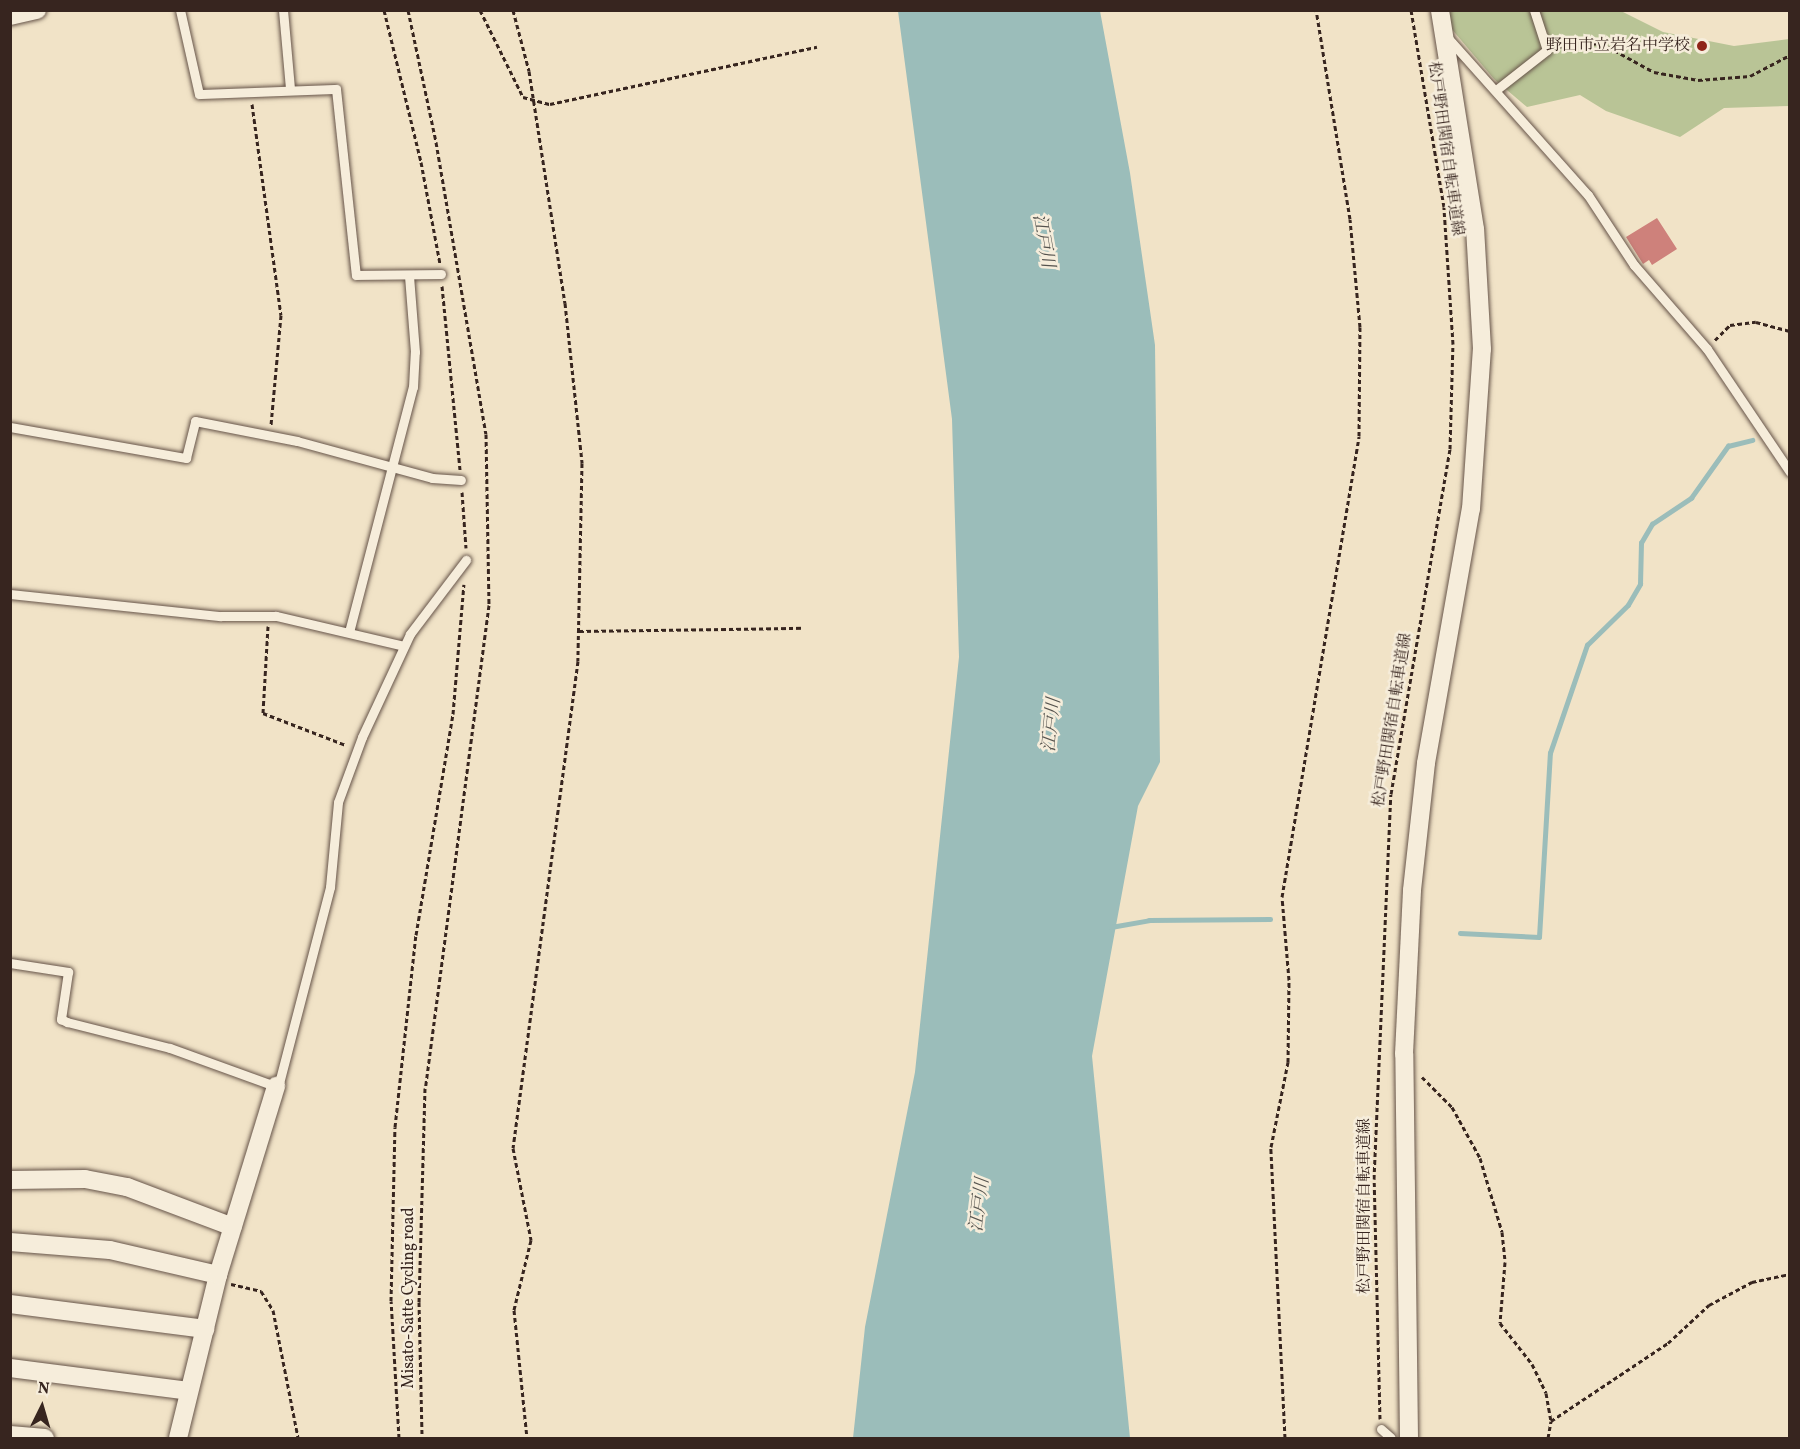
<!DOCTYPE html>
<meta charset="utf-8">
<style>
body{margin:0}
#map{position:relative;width:1800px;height:1449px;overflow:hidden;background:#f1e3c7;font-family:Vollkorn,"Noto Serif JP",serif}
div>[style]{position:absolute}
.green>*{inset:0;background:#b9c496}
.water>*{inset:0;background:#9bbdba}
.stream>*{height:4.5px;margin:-2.25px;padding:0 2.25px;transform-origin:2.25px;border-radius:2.25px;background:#9bbdba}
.building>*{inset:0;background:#ce817b}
.path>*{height:3px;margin-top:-1.5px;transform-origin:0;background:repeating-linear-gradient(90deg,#37251f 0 4.5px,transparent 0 7.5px)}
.roads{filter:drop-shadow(0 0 2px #665449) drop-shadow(0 0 2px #665449)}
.lane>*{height:9px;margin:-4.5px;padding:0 4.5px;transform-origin:4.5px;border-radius:4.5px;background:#f6eddb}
.street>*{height:18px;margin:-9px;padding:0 9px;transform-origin:9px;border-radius:9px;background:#f6eddb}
.dots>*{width:16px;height:16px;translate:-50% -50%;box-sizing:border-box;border:3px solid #f6eddb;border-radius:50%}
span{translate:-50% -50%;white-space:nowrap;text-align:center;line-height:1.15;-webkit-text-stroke:5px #f6eddb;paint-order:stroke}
.poi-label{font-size:16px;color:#37251f}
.right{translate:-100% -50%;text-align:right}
.street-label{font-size:16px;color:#37251f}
.water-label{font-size:18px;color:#55534e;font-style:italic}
.frame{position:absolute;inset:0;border:12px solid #37251f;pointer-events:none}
.north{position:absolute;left:12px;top:1377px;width:60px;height:60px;-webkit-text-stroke:4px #f6eddb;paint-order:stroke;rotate:5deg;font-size:16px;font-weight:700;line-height:24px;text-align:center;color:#37251f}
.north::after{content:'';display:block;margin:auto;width:21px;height:27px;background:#37251f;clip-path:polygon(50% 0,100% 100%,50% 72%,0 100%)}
</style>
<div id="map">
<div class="green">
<i style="clip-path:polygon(1448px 11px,1621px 11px,1663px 32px,1734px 46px,1789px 39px,1789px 106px,1724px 108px,1680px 137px,1606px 111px,1580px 95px,1527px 107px,1494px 79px,1450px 27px)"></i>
</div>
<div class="water">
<i style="clip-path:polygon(898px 11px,1100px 11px,1130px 173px,1155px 345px,1160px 762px,1138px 806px,1092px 1056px,1130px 1438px,853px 1438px,865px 1327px,915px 1072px,959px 657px,952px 419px)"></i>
</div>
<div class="stream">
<i style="left:1111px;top:927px;width:39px;rotate:-10deg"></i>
<i style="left:1149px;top:920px;width:121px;rotate:-0.5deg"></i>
<i style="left:1460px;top:933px;width:79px;rotate:2.9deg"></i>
<i style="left:1539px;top:937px;width:184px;rotate:-86.6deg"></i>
<i style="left:1550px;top:753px;width:114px;rotate:-71.1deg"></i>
<i style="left:1587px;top:645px;width:57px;rotate:-44.3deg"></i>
<i style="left:1628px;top:605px;width:24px;rotate:-60deg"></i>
<i style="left:1640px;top:584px;width:41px;rotate:-88.6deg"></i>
<i style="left:1641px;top:543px;width:22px;rotate:-60deg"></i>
<i style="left:1652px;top:524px;width:47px;rotate:-33.7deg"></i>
<i style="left:1691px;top:498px;width:64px;rotate:-54.6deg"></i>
<i style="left:1728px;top:446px;width:25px;rotate:-14deg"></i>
</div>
<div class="building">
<i style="clip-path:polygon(1657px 218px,1677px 249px,1652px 265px,1649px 260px,1643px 264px,1626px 237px)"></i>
</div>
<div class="path">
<i style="left:384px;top:10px;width:156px;rotate:76.3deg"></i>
<i style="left:421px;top:162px;width:104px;rotate:79.4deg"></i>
<i style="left:408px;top:10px;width:135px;rotate:78deg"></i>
<i style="left:436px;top:142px;width:296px;rotate:80.3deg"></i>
<i style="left:486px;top:434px;width:171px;rotate:89deg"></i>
<i style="left:489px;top:605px;width:487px;rotate:97.5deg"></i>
<i style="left:425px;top:1088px;width:214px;rotate:91.6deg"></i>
<i style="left:419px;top:1302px;width:136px;rotate:88.7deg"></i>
<i style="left:480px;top:10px;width:97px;rotate:63.7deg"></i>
<i style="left:523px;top:97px;width:28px;rotate:15deg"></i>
<i style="left:550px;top:104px;width:273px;rotate:-12.1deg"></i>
<i style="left:513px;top:10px;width:63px;rotate:75.3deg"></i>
<i style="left:529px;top:71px;width:235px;rotate:81.2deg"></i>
<i style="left:565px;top:303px;width:161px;rotate:83.9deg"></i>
<i style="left:582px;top:463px;width:198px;rotate:91.2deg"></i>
<i style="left:578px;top:661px;width:491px;rotate:97.6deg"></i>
<i style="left:513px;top:1148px;width:94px;rotate:78.9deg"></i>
<i style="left:531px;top:1240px;width:72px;rotate:103.7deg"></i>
<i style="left:514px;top:1310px;width:129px;rotate:84.2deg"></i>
<i style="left:1557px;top:47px;width:44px;rotate:-5.2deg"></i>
<i style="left:1601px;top:43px;width:60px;rotate:28.7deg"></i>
<i style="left:1654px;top:72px;width:45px;rotate:10.3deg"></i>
<i style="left:1698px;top:80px;width:52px;rotate:-4.4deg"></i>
<i style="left:1750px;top:76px;width:45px;rotate:-27.7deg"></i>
<i style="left:252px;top:104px;width:213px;rotate:82.2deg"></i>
<i style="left:281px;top:315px;width:110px;rotate:95.2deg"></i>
<i style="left:442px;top:286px;width:185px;rotate:84.4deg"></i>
<i style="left:1715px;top:340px;width:21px;rotate:-45deg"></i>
<i style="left:1730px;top:325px;width:26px;rotate:-7deg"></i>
<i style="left:1756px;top:322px;width:35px;rotate:15deg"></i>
<i style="left:462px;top:492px;width:56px;rotate:85.9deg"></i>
<i style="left:268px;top:626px;width:87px;rotate:93.3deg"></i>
<i style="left:263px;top:713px;width:89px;rotate:21.1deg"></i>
<i style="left:579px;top:631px;width:225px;rotate:-0.8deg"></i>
<i style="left:1422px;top:1077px;width:42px;rotate:45deg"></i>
<i style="left:1452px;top:1107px;width:58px;rotate:61.2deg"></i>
<i style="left:1480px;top:1158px;width:77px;rotate:73.4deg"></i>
<i style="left:1502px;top:1232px;width:30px;rotate:84deg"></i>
<i style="left:1505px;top:1262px;width:61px;rotate:94.7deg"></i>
<i style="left:1500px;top:1323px;width:52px;rotate:52deg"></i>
<i style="left:1532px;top:1364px;width:32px;rotate:64deg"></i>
<i style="left:1546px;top:1393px;width:28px;rotate:80deg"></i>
<i style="left:231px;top:1284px;width:31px;rotate:13deg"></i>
<i style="left:261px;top:1291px;width:22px;rotate:58deg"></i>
<i style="left:273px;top:1310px;width:130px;rotate:78.9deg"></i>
<i style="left:1380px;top:1419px;width:240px;rotate:-91.4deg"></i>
<i style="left:1374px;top:1179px;width:385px;rotate:-87.5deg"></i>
<i style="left:1391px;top:794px;width:350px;rotate:-80.3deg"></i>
<i style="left:1450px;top:449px;width:105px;rotate:-88.4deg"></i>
<i style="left:1453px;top:344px;width:137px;rotate:-93.8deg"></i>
<i style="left:1444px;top:207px;width:200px;rotate:-99.5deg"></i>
<i style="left:399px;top:1438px;width:137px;rotate:-93.3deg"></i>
<i style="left:391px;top:1301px;width:174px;rotate:-88.7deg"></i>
<i style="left:395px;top:1127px;width:193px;rotate:-83.8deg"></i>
<i style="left:416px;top:935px;width:224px;rotate:-80.5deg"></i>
<i style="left:453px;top:714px;width:130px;rotate:-85.2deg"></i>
<i style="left:1285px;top:1438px;width:291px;rotate:-92.8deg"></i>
<i style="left:1271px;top:1147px;width:87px;rotate:-78.7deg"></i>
<i style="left:1288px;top:1062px;width:82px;rotate:-89.3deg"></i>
<i style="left:1289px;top:980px;width:83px;rotate:-94.8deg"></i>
<i style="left:1282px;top:897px;width:467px;rotate:-80.5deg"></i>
<i style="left:1359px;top:436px;width:109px;rotate:-89.5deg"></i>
<i style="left:1360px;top:327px;width:108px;rotate:-95.3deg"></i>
<i style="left:1350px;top:219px;width:212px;rotate:-99.2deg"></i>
<i style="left:1548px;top:1438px;width:17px;rotate:-80deg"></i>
<i style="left:1551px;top:1421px;width:141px;rotate:-33.7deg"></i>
<i style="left:1668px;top:1343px;width:56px;rotate:-42.8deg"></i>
<i style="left:1709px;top:1305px;width:49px;rotate:-28.1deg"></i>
<i style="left:1752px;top:1282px;width:39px;rotate:-12deg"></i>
</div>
<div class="roads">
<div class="lane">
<i style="left:180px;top:10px;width:86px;rotate:77.3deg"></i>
<i style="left:199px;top:94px;width:137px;rotate:-2.1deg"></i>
<i style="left:336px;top:89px;width:187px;rotate:83.9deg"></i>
<i style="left:356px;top:275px;width:85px;rotate:-0.7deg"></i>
<i style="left:283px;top:10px;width:78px;rotate:84.9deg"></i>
<i style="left:1447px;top:37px;width:212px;rotate:48.3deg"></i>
<i style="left:1588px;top:195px;width:84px;rotate:56.7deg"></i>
<i style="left:1634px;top:265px;width:111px;rotate:49deg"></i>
<i style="left:1707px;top:349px;width:148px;rotate:56deg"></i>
<i style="left:1496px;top:90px;width:65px;rotate:-38.1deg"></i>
<i style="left:1547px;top:50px;width:42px;rotate:-108deg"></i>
<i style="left:10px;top:427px;width:179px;rotate:10deg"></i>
<i style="left:186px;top:458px;width:38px;rotate:-76deg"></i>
<i style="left:195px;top:421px;width:104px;rotate:11.1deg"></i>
<i style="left:297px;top:441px;width:140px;rotate:15.3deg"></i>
<i style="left:432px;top:478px;width:29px;rotate:4deg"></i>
<i style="left:10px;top:594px;width:212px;rotate:6deg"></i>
<i style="left:221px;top:616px;width:55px"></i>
<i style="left:276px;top:616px;width:131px;rotate:13.2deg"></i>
<i style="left:349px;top:632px;width:253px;rotate:-75.4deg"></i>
<i style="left:413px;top:387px;width:35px;rotate:-87deg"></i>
<i style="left:415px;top:352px;width:77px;rotate:-94.5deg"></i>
<i style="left:10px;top:963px;width:59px;rotate:8.8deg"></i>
<i style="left:68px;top:972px;width:48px;rotate:98.5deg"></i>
<i style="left:61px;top:1019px;width:7px;rotate:27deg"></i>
<i style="left:67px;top:1022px;width:106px;rotate:14.2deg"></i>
<i style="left:170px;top:1048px;width:115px;rotate:19.9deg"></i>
<i style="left:278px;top:1087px;width:207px;rotate:-75.4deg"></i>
<i style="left:330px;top:887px;width:85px;rotate:-84.6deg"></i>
<i style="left:338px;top:802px;width:69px;rotate:-69.7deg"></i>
<i style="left:362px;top:737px;width:114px;rotate:-65deg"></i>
<i style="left:410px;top:634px;width:93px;rotate:-52.9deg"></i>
<i style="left:1381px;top:1429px;width:13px;rotate:42deg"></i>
</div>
<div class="street">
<i style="left:10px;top:16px;width:28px;rotate:-13deg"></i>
<i style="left:10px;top:1180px;width:75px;rotate:-0.8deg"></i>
<i style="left:85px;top:1179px;width:43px;rotate:10.8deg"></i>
<i style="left:127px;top:1187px;width:113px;rotate:20.7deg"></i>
<i style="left:10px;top:1242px;width:100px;rotate:4.6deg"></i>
<i style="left:110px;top:1250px;width:111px;rotate:13deg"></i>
<i style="left:10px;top:1304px;width:197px;rotate:7.3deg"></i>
<i style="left:10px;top:1368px;width:180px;rotate:7.3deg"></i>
<i style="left:10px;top:1435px;width:35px;rotate:5deg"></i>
<i style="left:178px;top:1438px;width:168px;rotate:-76.2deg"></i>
<i style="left:218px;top:1275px;width:198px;rotate:-72.9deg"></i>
<i style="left:1409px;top:1438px;width:384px;rotate:-90.7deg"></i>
<i style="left:1404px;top:1054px;width:164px;rotate:-87.2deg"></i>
<i style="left:1412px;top:890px;width:128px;rotate:-83.7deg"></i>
<i style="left:1426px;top:763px;width:258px;rotate:-80deg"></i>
<i style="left:1471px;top:509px;width:160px;rotate:-86.1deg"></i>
<i style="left:1482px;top:349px;width:120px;rotate:-93.3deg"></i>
<i style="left:1475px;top:229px;width:222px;rotate:-99.1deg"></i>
</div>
</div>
<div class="dots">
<i style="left:1702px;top:46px;background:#8f2418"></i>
</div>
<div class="poi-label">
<span class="right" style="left:1690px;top:46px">野田市立岩名中学校</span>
</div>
<div class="street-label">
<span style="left:1445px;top:149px;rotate:82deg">松戸野田関宿自転車道線</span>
<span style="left:1393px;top:720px;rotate:-81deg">松戸野田関宿自転車道線</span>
<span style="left:1365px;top:1206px;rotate:-90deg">松戸野田関宿自転車道線</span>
<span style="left:409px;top:1298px;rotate:-90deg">Misato-Satte Cycling road</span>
</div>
<div class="water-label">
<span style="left:1042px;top:241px;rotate:80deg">江戸川</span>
<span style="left:1053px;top:725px;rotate:-84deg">江戸川</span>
<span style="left:981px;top:1205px;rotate:-83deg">江戸川</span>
</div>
<div class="frame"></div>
<div class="north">N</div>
</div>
